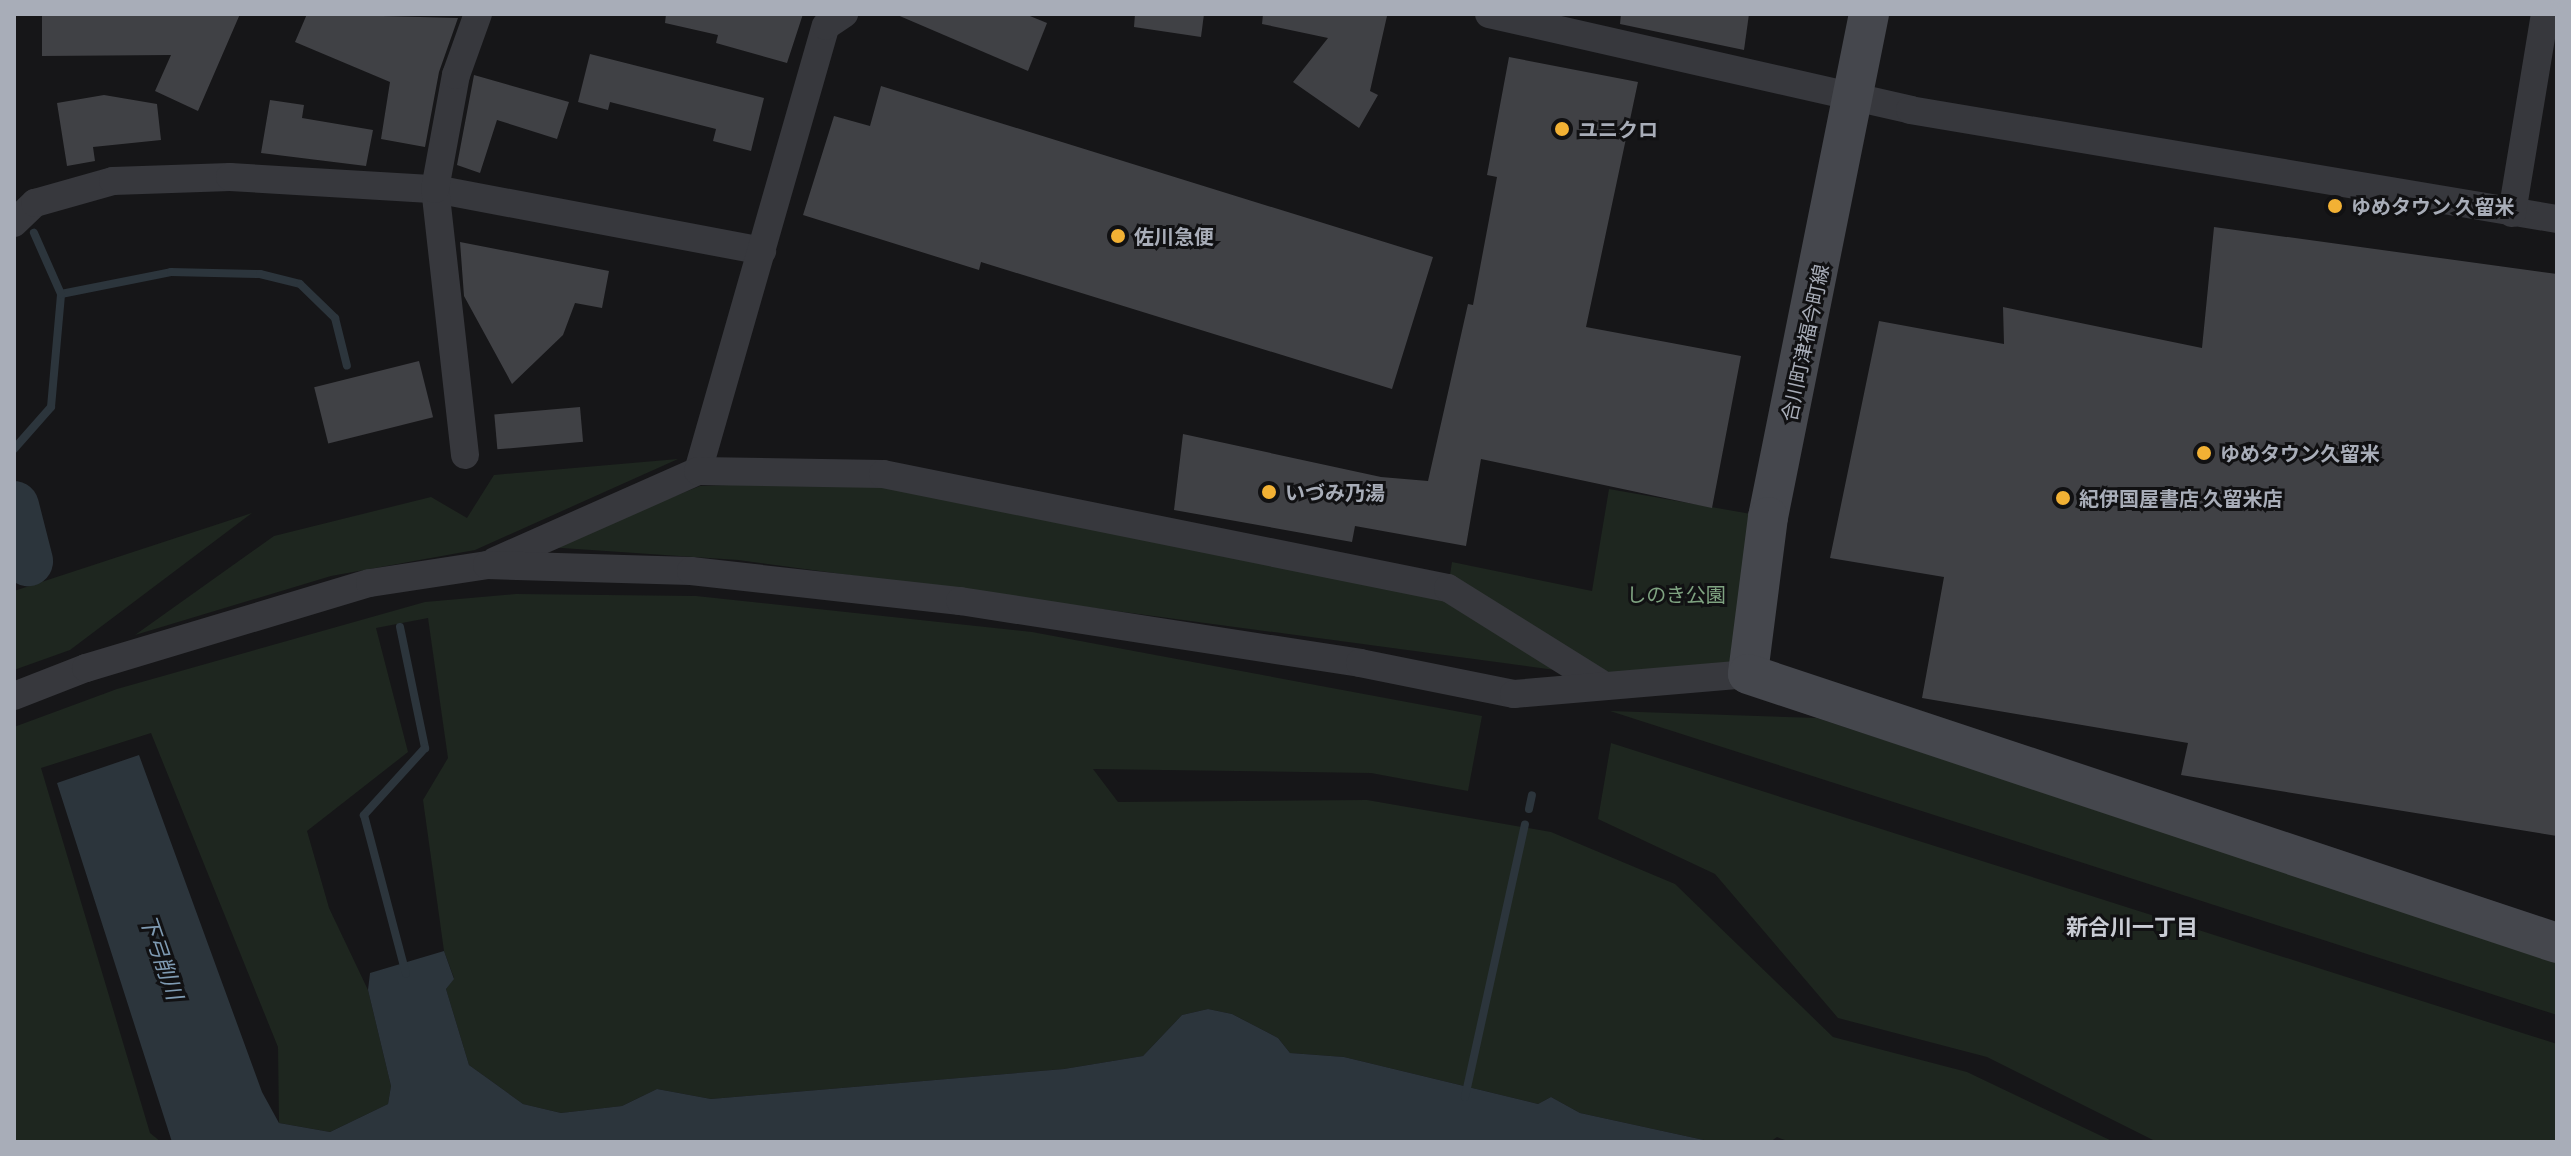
<!DOCTYPE html>
<meta charset="utf-8">
<style>
body{margin:0}
#map{position:relative;width:2571px;height:1156px;overflow:hidden;background:#161618;font-family:Commissioner,"Noto Sans JP",sans-serif}
div>[style]{position:absolute}
.green>*{inset:0;background:#1e261f}
.water>*{inset:0;background:#2c353c}
.stream>*{height:8px;margin:-4px;padding:0 4px;transform-origin:4px;border-radius:4px;background:#2c353c}
.river>*{height:50px;margin:-25px;padding:0 25px;transform-origin:25px;border-radius:25px;background:#2c353c}
.building>*{inset:0;background:#404145;transform-origin:0 0}
.street>*{height:28px;margin:-14px;padding:0 14px;transform-origin:14px;border-radius:14px;background:#37383d}
.secondary>*{height:40px;margin:-20px;padding:0 20px;transform-origin:20px;border-radius:20px;background:#45474d}
.dots>*{width:22px;height:22px;translate:-50% -50%;box-sizing:border-box;border:4px solid #111113;border-radius:50%}
span{translate:-50% -50%;white-space:nowrap;text-align:center;line-height:1.15;-webkit-text-stroke:6px #111113;paint-order:stroke}
.poi-label{font-size:20px;color:#a8adb8;font-weight:700}
.left{translate:0 -50%;text-align:left}
.street-label{font-size:20px;color:#a8adb8}
.park-label{font-size:20px;color:#7fa381}
.neighbourhood-label{font-size:22px;color:#c9ccd4;font-weight:700}
.water-label{font-size:22px;color:#7f9bb3;font-style:italic}
.frame{position:absolute;inset:0;border:16px solid #a8adb8;pointer-events:none}
</style>
<div id="map">
<div class="green">
<i style="clip-path:polygon(678px 459px,475px 550px,331px 576px,135px 635px,274px 536px,431px 497px,467px 518px,494px 475px)"></i>
<i style="clip-path:polygon(871px 480px,1450px 600px,1570px 672px,738px 560px,547px 547px,700px 486px)"></i>
<i style="clip-path:polygon(1609px 489px,1768px 517px,1748px 674px,1600px 683px,1448px 588px,1452px 562px,1592px 591px)"></i>
<i style="clip-path:polygon(252px 513px,70px 650px,14px 670px,14px 591px)"></i>
<i style="clip-path:polygon(516px 594px,696px 596px,1032px 632px,1482px 716px,1468px 791px,1371px 773px,1093px 769px,1118px 802px,1367px 800px,1551px 832px,1675px 884px,1833px 1037px,1967px 1072px,2114px 1142px,1790px 1142px,1777px 1137px,1770px 1142px,1713px 1142px,1580px 1113px,1551px 1097px,1538px 1104px,1344px 1057px,1290px 1053px,1278px 1038px,1232px 1014px,1208px 1009px,1182px 1015px,1143px 1056px,1064px 1069px,711px 1099px,657px 1089px,622px 1106px,561px 1113px,523px 1104px,469px 1065px,446px 989px,454px 978px,444px 951px,423px 800px,448px 758px,428px 618px,376px 628px,408px 752px,307px 831px,329px 908px,368px 990px,391px 1086px,388px 1104px,330px 1132px,279px 1123px,278px 1047px,151px 733px,41px 768px,150px 1133px,161px 1142px,14px 1142px,14px 727px,117px 689px,425px 602px)"></i>
<i style="clip-path:polygon(1610px 711px,1817px 718px,2557px 960px,2557px 1015px)"></i>
<i style="clip-path:polygon(1611px 743px,2557px 1044px,2557px 1142px,2157px 1142px,1987px 1057px,1838px 1018px,1715px 874px,1598px 819px)"></i>
</div>
<div class="water">
<i style="clip-path:polygon(139px 755px,262px 1092px,279px 1123px,330px 1132px,388px 1104px,391px 1086px,368px 990px,370px 973px,444px 951px,454px 979px,446px 989px,469px 1065px,523px 1104px,561px 1113px,622px 1106px,657px 1089px,711px 1099px,1064px 1069px,1143px 1056px,1182px 1015px,1208px 1009px,1232px 1014px,1278px 1038px,1290px 1053px,1344px 1057px,1538px 1104px,1551px 1097px,1580px 1113px,1713px 1142px,172px 1142px,57px 783px)"></i>
</div>
<div class="stream">
<i style="left:61px;top:294px;width:112px;rotate:-11.3deg"></i>
<i style="left:171px;top:272px;width:89px;rotate:1.3deg"></i>
<i style="left:260px;top:274px;width:41px;rotate:14deg"></i>
<i style="left:300px;top:284px;width:49px;rotate:44.2deg"></i>
<i style="left:335px;top:318px;width:49px;rotate:76deg"></i>
<i style="left:14px;top:449px;width:56px;rotate:-48.6deg"></i>
<i style="left:51px;top:407px;width:113px;rotate:-84.9deg"></i>
<i style="left:61px;top:294px;width:67px;rotate:-113.9deg"></i>
<i style="left:400px;top:627px;width:124px;rotate:78.3deg"></i>
<i style="left:425px;top:748px;width:91px;rotate:132.3deg"></i>
<i style="left:364px;top:815px;width:164px;rotate:75.2deg"></i>
<i style="left:1529px;top:809px;width:14px;rotate:-78deg"></i>
<i style="left:1465px;top:1097px;width:279px;rotate:-77.6deg"></i>
</div>
<div class="river">
<i style="left:14px;top:506px;width:57px;rotate:75.7deg"></i>
</div>
<div class="building">
<i style="clip-path:polygon(42px 14px,240px 14px,198px 111px,155px 91px,171px 55px,42px 56px)"></i>
<i style="clip-path:polygon(307px 14px,458px 18px,439px 72px,425px 147px,381px 139px,390px 82px,295px 42px)"></i>
<i style="clip-path:polygon(666px 14px,803px 14px,787px 63px,716px 43px,718px 35px,665px 23px)"></i>
<i style="clip-path:polygon(895px 14px,1025px 14px,1047px 23px,1028px 71px)"></i>
<i style="clip-path:polygon(1135px 14px,1204px 14px,1201px 37px,1134px 27px)"></i>
<i style="clip-path:polygon(1263px 14px,1387px 16px,1370px 91px,1378px 95px,1359px 128px,1293px 82px,1328px 38px,1262px 24px)"></i>
<i style="clip-path:polygon(1621px 14px,1749px 14px,1744px 50px,1620px 24px)"></i>
<i style="clip-path:polygon(590px 54px,764px 98px,751px 151px,713px 141px,716px 129px,610px 102px,608px 110px,578px 102px)"></i>
<i style="clip-path:polygon(1509px 57px,1638px 82px,1586px 327px,1741px 356px,1712px 508px,1481px 459px,1466px 546px,1355px 526px,1352px 542px,1174px 510px,1183px 434px,1381px 477px,1428px 481px,1468px 304px,1473px 305px,1497px 177px,1487px 175px)"></i>
<i style="clip-path:polygon(474px 75px,569px 102px,557px 139px,497px 120px,480px 173px,457px 165px)"></i>
<i style="clip-path:polygon(881px 86px,1433px 257px,1392px 389px,981px 262px,979px 270px,803px 215px,834px 116px,870px 126px)"></i>
<i style="clip-path:polygon(104px 95px,157px 104px,161px 140px,93px 147px,95px 161px,67px 166px,57px 103px)"></i>
<i style="clip-path:polygon(270px 100px,304px 105px,302px 118px,373px 130px,366px 166px,261px 153px)"></i>
<i style="clip-path:polygon(2214px 227px,2557px 274px,2557px 836px,2181px 775px,2188px 743px,1922px 698px,1944px 577px,1830px 558px,1879px 321px,2004px 344px,2003px 307px,2202px 348px)"></i>
<i style="clip-path:polygon(460px 242px,609px 271px,602px 308px,575px 303px,563px 335px,512px 384px,464px 296px)"></i>
<i style="left:419px;top:361px;width:58px;height:108px;rotate:76deg"></i>
<i style="left:580px;top:407px;width:35px;height:86px;rotate:85deg"></i>
</div>
<div class="street">
<i style="left:1489px;top:14px;width:432px;rotate:12.8deg"></i>
<i style="left:1910px;top:110px;width:656px;rotate:9.56deg"></i>
<i style="left:2512px;top:213px;width:202px;rotate:-80.6deg"></i>
<i style="left:14px;top:223px;width:29px;rotate:-44deg"></i>
<i style="left:35px;top:203px;width:81px;rotate:-15.8deg"></i>
<i style="left:113px;top:181px;width:117px;rotate:-2deg"></i>
<i style="left:230px;top:177px;width:205px;rotate:3.4deg"></i>
<i style="left:435px;top:189px;width:333px;rotate:10.7deg"></i>
<i style="left:465px;top:455px;width:268px;rotate:-96.4deg"></i>
<i style="left:435px;top:189px;width:116px;rotate:-79.6deg"></i>
<i style="left:456px;top:75px;width:65px;rotate:-70.2deg"></i>
<i style="left:698px;top:471px;width:463px;rotate:-74deg"></i>
<i style="left:826px;top:26px;width:22px;rotate:-34deg"></i>
<i style="left:495px;top:561px;width:222px;rotate:-23.9deg"></i>
<i style="left:698px;top:471px;width:185px;rotate:0.9deg"></i>
<i style="left:883px;top:474px;width:576px;rotate:11.41deg"></i>
<i style="left:1448px;top:588px;width:179px;rotate:32deg"></i>
<i style="left:14px;top:696px;width:77px;rotate:-21.3deg"></i>
<i style="left:86px;top:668px;width:296px;rotate:-16.7deg"></i>
<i style="left:370px;top:583px;width:118px;rotate:-8.7deg"></i>
<i style="left:487px;top:565px;width:204px;rotate:1.7deg"></i>
<i style="left:691px;top:571px;width:271px;rotate:6.4deg"></i>
<i style="left:960px;top:601px;width:405px;rotate:8.8deg"></i>
<i style="left:1360px;top:663px;width:157px;rotate:11.4deg"></i>
<i style="left:1514px;top:694px;width:235px;rotate:-4.9deg"></i>
</div>
<div class="secondary">
<i style="left:1869px;top:14px;width:513px;rotate:101.35deg"></i>
<i style="left:1768px;top:517px;width:158px;rotate:97.3deg"></i>
<i style="left:1748px;top:674px;width:853px;rotate:18.39deg"></i>
</div>
<div class="dots">
<i style="left:1562px;top:129px;background:#f2b134"></i>
<i style="left:2335px;top:206px;background:#f2b134"></i>
<i style="left:1118px;top:236px;background:#f2b134"></i>
<i style="left:2204px;top:453px;background:#f2b134"></i>
<i style="left:1269px;top:492px;background:#f2b134"></i>
<i style="left:2063px;top:498px;background:#f2b134"></i>
</div>
<div class="poi-label">
<span class="left" style="left:1578px;top:129px">ユニクロ</span>
<span class="left" style="left:2351px;top:206px">ゆめタウン 久留米</span>
<span class="left" style="left:1134px;top:236px">佐川急便</span>
<span class="left" style="left:2220px;top:453px">ゆめタウン久留米</span>
<span class="left" style="left:1285px;top:492px">いづみ乃湯</span>
<span class="left" style="left:2079px;top:498px">紀伊国屋書店 久留米店</span>
</div>
<div class="street-label">
<span style="left:1805px;top:343px;rotate:-78deg">合川町津福今町線</span>
</div>
<div class="park-label">
<span style="left:1676px;top:594px">しのき公園</span>
</div>
<div class="neighbourhood-label">
<span style="left:2132px;top:927px">新合川一丁目</span>
</div>
<div class="water-label">
<span style="left:162px;top:957px;rotate:71deg">下弓削川</span>
</div>
<div class="frame"></div>
</div>
